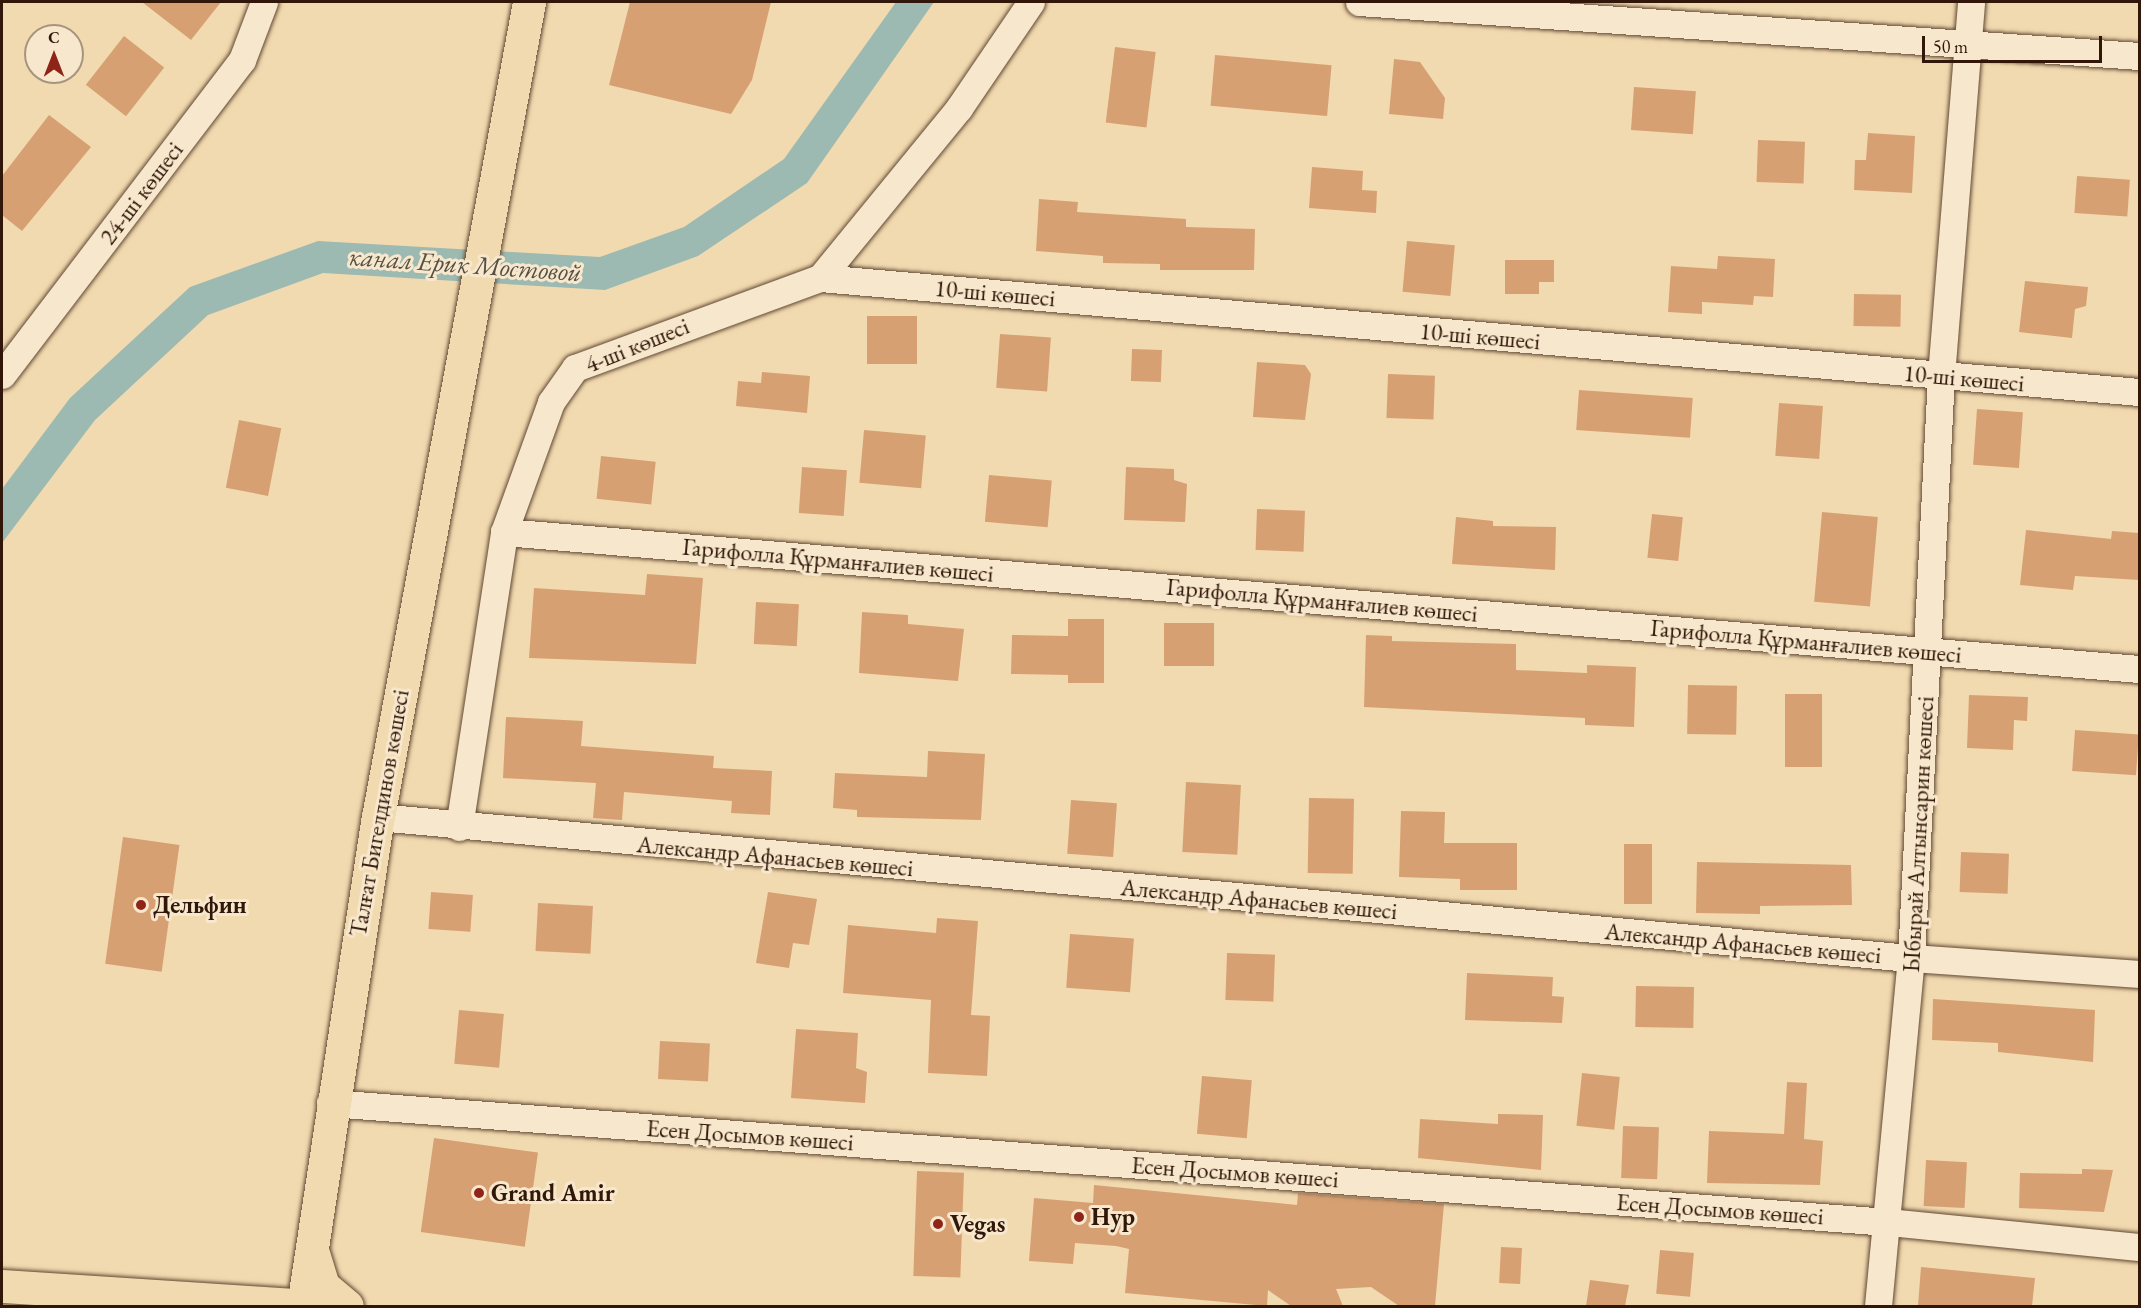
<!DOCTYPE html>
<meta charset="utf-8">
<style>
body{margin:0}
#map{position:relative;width:2141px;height:1308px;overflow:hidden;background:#f2dab0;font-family:"EB Garamond",serif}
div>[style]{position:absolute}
.water>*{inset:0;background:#9cbab1}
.building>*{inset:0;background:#d6a073;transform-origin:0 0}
.roads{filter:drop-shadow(0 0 2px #604833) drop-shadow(0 0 2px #604833)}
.street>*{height:27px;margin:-13.5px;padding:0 13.5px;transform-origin:13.5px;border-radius:13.5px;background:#f7e7cc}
.primary>*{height:33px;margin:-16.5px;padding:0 16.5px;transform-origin:16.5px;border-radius:16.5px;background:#f2dab0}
.dots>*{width:16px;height:16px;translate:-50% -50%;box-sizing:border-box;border:3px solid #f7e7cc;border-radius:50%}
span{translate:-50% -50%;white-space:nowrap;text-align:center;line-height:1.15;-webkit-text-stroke:6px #f7e7cc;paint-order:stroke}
.street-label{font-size:24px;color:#301709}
.poi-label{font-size:24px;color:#301709;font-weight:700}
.left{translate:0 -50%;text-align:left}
.water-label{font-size:26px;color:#565044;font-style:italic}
.frame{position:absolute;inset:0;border:3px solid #301709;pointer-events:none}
.north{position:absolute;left:24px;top:24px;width:60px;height:60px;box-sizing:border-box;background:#f7e7cc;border:2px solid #a7947e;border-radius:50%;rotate:0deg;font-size:16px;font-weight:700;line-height:24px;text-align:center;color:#301709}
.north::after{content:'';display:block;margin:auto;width:21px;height:27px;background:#8f2418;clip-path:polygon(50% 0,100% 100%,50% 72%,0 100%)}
.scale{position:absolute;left:1922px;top:36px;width:180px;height:27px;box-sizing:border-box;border:3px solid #301709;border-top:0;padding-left:8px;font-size:18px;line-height:21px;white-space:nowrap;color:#301709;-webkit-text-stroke:4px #f7e7cc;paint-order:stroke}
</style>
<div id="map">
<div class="water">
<i style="clip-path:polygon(896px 2px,934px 2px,807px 183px,698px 256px,605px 290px,323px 273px,208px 315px,95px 420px,2px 543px,2px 489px,70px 398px,190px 287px,318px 241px,600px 257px,684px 227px,784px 159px)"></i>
</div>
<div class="building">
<i style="clip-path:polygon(142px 2px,221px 2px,191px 40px)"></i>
<i style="clip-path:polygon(630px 2px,771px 2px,752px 80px,731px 114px,609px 85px)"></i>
<i style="left:124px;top:36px;width:51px;height:62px;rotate:38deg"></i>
<i style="left:1115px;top:47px;width:41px;height:76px;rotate:7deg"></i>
<i style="left:1215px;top:55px;width:117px;height:51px;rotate:5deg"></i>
<i style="clip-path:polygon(1394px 59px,1420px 62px,1445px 98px,1443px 119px,1389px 114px)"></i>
<i style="left:1634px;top:87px;width:62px;height:43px;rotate:4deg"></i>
<i style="clip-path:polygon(49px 115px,91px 147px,22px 231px,2px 215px,2px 176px)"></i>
<i style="clip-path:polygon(1868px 133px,1915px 136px,1912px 193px,1854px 190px,1855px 160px,1866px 160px)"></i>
<i style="left:1758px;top:140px;width:47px;height:42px;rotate:2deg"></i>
<i style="clip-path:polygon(1312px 167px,1363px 171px,1362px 190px,1377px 191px,1376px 213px,1309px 208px)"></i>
<i style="left:2077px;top:176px;width:53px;height:37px;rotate:4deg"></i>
<i style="clip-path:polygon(1039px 199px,1078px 202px,1077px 212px,1186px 219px,1186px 227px,1255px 229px,1254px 270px,1160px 270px,1160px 264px,1103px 263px,1103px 256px,1036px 251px)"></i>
<i style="left:1407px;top:241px;width:48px;height:51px;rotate:5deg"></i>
<i style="clip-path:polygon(1718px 256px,1775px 259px,1773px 297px,1754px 296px,1753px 305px,1702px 302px,1702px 314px,1668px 312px,1671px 266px,1717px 269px)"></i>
<i style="clip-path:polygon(1505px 260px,1554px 260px,1554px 282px,1539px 282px,1539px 294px,1505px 294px)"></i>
<i style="clip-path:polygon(2025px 281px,2088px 287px,2086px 306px,2075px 309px,2072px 338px,2019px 332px)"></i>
<i style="left:1854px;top:294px;width:47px;height:32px;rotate:1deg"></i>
<i style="left:867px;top:316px;width:50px;height:48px"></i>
<i style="left:1000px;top:334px;width:51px;height:54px;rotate:4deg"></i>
<i style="left:1132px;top:349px;width:30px;height:32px;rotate:2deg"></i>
<i style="clip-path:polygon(1257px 362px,1305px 365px,1311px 374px,1305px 420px,1253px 417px)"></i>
<i style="clip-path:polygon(762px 372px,810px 376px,807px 413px,736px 406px,738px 381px,761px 383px)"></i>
<i style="left:1388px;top:374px;width:47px;height:44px;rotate:2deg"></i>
<i style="left:1579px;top:390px;width:114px;height:40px;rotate:4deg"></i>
<i style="left:1779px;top:403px;width:44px;height:53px;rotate:4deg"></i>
<i style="left:1977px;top:409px;width:46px;height:56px;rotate:4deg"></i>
<i style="left:239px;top:420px;width:43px;height:69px;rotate:11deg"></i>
<i style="left:864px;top:430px;width:62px;height:53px;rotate:5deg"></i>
<i style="left:601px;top:456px;width:55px;height:43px;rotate:6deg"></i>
<i style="left:802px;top:467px;width:45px;height:46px;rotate:4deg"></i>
<i style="clip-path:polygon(1126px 467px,1174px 469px,1174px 480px,1187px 484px,1185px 522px,1124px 520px)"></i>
<i style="left:989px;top:475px;width:63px;height:47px;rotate:5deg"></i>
<i style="left:1257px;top:509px;width:48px;height:41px;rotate:2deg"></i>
<i style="left:1822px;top:512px;width:56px;height:90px;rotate:5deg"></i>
<i style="left:1652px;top:514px;width:31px;height:44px;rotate:6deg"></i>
<i style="clip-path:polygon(1456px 517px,1493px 521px,1493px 526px,1556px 527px,1555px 570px,1452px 564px)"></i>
<i style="clip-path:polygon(2026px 530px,2111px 539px,2112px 531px,2139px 533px,2139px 580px,2075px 576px,2073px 590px,2020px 585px)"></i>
<i style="clip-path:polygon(647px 574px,703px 578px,696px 664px,529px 658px,534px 588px,645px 595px)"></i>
<i style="left:756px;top:602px;width:43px;height:42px;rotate:3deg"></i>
<i style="clip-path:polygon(862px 612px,908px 615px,908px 624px,964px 629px,958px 681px,859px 673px)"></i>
<i style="clip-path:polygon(1068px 619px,1104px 619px,1104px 683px,1068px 683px,1068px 675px,1011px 674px,1012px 635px,1068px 636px)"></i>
<i style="left:1214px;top:623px;width:43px;height:50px;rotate:90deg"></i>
<i style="clip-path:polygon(1366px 635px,1392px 636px,1392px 641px,1516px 644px,1516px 670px,1587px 673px,1587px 665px,1636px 667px,1634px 727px,1585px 725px,1585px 718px,1364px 707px)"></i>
<i style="left:1688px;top:685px;width:49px;height:49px;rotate:1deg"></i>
<i style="left:1785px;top:694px;width:37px;height:73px"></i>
<i style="clip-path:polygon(1969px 695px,2028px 697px,2027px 721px,2014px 720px,2013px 750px,1967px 748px)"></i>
<i style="clip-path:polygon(506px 717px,583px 721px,581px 746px,714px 756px,713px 768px,772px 771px,770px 815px,731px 813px,732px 801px,624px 792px,622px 820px,593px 818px,596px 783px,503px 778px)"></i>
<i style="left:2075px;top:730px;width:64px;height:41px;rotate:4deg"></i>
<i style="clip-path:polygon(928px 751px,985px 754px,981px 820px,857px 817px,857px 810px,833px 808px,835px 773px,927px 777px)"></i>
<i style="left:1186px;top:782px;width:55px;height:70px;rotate:3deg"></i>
<i style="left:1309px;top:798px;width:45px;height:75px;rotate:1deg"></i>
<i style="left:1071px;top:800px;width:46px;height:54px;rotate:4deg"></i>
<i style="clip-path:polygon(1401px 811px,1445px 812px,1444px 843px,1517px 843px,1517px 890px,1460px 890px,1460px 879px,1399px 877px)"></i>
<i style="left:123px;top:837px;width:57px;height:128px;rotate:8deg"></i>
<i style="left:1624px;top:844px;width:28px;height:60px"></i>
<i style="left:1961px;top:852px;width:48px;height:40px;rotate:2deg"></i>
<i style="clip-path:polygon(1697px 862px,1851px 865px,1852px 905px,1760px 906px,1760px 914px,1696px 913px)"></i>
<i style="left:431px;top:892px;width:42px;height:37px;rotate:4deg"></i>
<i style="clip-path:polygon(768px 892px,817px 899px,809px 945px,793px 943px,789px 968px,756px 963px)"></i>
<i style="left:538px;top:903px;width:55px;height:48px;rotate:3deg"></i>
<i style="clip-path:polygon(937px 918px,978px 921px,971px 1015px,990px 1016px,987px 1076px,928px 1073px,931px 1000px,843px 993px,848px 925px,936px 933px)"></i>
<i style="left:1070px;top:934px;width:64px;height:54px;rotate:4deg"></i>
<i style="left:1227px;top:953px;width:48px;height:47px;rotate:2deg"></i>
<i style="clip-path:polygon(1467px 973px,1553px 977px,1552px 996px,1564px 997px,1562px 1023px,1465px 1020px)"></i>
<i style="left:1636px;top:986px;width:58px;height:41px;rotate:1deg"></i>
<i style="clip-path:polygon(1933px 999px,2095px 1010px,2093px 1062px,1998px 1052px,1998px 1043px,1932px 1040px)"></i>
<i style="left:459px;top:1010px;width:45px;height:54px;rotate:5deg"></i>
<i style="clip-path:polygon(796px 1029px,858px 1033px,856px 1068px,867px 1072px,865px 1103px,791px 1098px)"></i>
<i style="left:660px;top:1041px;width:50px;height:38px;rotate:3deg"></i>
<i style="left:1582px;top:1073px;width:38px;height:53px;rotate:6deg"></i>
<i style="left:1202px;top:1076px;width:50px;height:58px;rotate:5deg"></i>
<i style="clip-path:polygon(1787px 1082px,1807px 1083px,1804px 1139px,1823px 1141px,1820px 1185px,1707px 1183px,1709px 1131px,1784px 1134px)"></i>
<i style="clip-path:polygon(1498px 1114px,1543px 1115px,1541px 1170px,1418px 1158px,1420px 1119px,1498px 1124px)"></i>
<i style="left:1623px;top:1126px;width:36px;height:52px;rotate:2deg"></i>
<i style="left:434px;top:1138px;width:105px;height:95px;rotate:8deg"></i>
<i style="left:1926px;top:1160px;width:41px;height:46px;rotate:3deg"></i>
<i style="clip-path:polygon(2082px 1169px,2113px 1170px,2104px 1212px,2019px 1208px,2020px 1173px,2082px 1174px)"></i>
<i style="left:917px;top:1171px;width:47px;height:105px;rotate:2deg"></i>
<i style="clip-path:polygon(1094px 1185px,1297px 1205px,1298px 1193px,1444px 1204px,1435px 1306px,1399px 1306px,1371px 1287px,1336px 1289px,1343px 1306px,1291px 1306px,1268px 1290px,1267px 1306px,1125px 1293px,1129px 1249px,1116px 1246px,1075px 1243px,1073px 1264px,1029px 1261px,1034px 1198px,1093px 1203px)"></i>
<i style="left:1501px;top:1247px;width:21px;height:36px;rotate:3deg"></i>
<i style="left:1660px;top:1250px;width:34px;height:44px;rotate:5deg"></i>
<i style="clip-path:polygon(1921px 1267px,2035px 1278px,2032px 1306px,1918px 1306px)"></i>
<i style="clip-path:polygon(1590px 1280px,1629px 1285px,1625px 1306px,1586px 1306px)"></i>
</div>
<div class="roads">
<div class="street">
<i style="left:1359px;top:2px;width:783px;rotate:3.96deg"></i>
<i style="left:820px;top:278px;width:1325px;rotate:4.94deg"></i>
<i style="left:2px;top:375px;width:396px;rotate:-52.7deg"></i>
<i style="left:242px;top:60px;width:62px;rotate:-69.2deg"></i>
<i style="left:504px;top:532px;width:1642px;rotate:4.79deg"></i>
<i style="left:378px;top:817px;width:1539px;rotate:5.26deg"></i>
<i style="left:1911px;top:958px;width:230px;rotate:4deg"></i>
<i style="left:459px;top:827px;width:298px;rotate:-81.3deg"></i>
<i style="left:504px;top:532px;width:138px;rotate:-70.1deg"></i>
<i style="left:551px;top:402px;width:42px;rotate:-54.8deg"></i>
<i style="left:575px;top:368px;width:261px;rotate:-20.2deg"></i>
<i style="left:820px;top:278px;width:220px;rotate:-50.7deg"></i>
<i style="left:959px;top:108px;width:128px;rotate:-55.8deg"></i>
<i style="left:330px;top:1103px;width:1563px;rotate:4.37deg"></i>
<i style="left:1888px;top:1222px;width:253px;rotate:5.7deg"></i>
<i style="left:1878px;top:1306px;width:350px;rotate:-84.6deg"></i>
<i style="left:1911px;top:958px;width:583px;rotate:-87.05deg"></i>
<i style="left:1941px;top:376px;width:375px;rotate:-85.4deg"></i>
</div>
<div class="primary">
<i style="left:312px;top:1250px;width:38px;rotate:73deg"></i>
<i style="left:323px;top:1286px;width:31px;rotate:40deg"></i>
<i style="left:2px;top:1286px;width:307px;rotate:3.7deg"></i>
<i style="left:303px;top:1306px;width:495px;rotate:-81.3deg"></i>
<i style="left:378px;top:817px;width:829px;rotate:-79.5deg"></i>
</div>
</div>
<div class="dots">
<i style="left:141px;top:905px;background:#8f2418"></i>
<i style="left:479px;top:1193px;background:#8f2418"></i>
<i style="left:1079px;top:1217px;background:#8f2418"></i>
<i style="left:938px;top:1224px;background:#8f2418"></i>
</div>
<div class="street-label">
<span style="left:141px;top:193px;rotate:-53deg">24-ші көшесі</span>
<span style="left:995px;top:293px;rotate:5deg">10-ші көшесі</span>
<span style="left:1480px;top:336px;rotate:5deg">10-ші көшесі</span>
<span style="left:637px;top:345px;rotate:-22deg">4-ші көшесі</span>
<span style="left:1964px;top:378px;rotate:5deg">10-ші көшесі</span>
<span style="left:838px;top:560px;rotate:5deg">Гарифолла Құрманғалиев көшесі</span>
<span style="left:1322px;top:600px;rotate:5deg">Гарифолла Құрманғалиев көшесі</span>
<span style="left:1806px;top:641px;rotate:5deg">Гарифолла Құрманғалиев көшесі</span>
<span style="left:379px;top:813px;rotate:-80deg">Талғат Бигелдинов көшесі</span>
<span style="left:1918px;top:834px;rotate:-87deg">Ыбырай Алтынсарин көшесі</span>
<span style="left:775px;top:856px;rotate:5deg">Александр Афанасьев көшесі</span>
<span style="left:1259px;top:899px;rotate:5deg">Александр Афанасьев көшесі</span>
<span style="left:1743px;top:943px;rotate:5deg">Александр Афанасьев көшесі</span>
<span style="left:750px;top:1135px;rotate:4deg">Есен Досымов көшесі</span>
<span style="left:1235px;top:1172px;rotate:4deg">Есен Досымов көшесі</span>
<span style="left:1720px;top:1209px;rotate:4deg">Есен Досымов көшесі</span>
</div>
<div class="poi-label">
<span class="left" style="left:153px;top:905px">Дельфин</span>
<span class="left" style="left:491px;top:1193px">Grand Amir</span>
<span class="left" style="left:1091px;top:1217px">Нур</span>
<span class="left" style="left:950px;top:1224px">Vegas</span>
</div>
<div class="water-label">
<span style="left:465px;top:265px;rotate:4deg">канал Ерик Мостовой</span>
</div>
<div class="frame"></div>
<div class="north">С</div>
<div class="scale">50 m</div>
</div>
